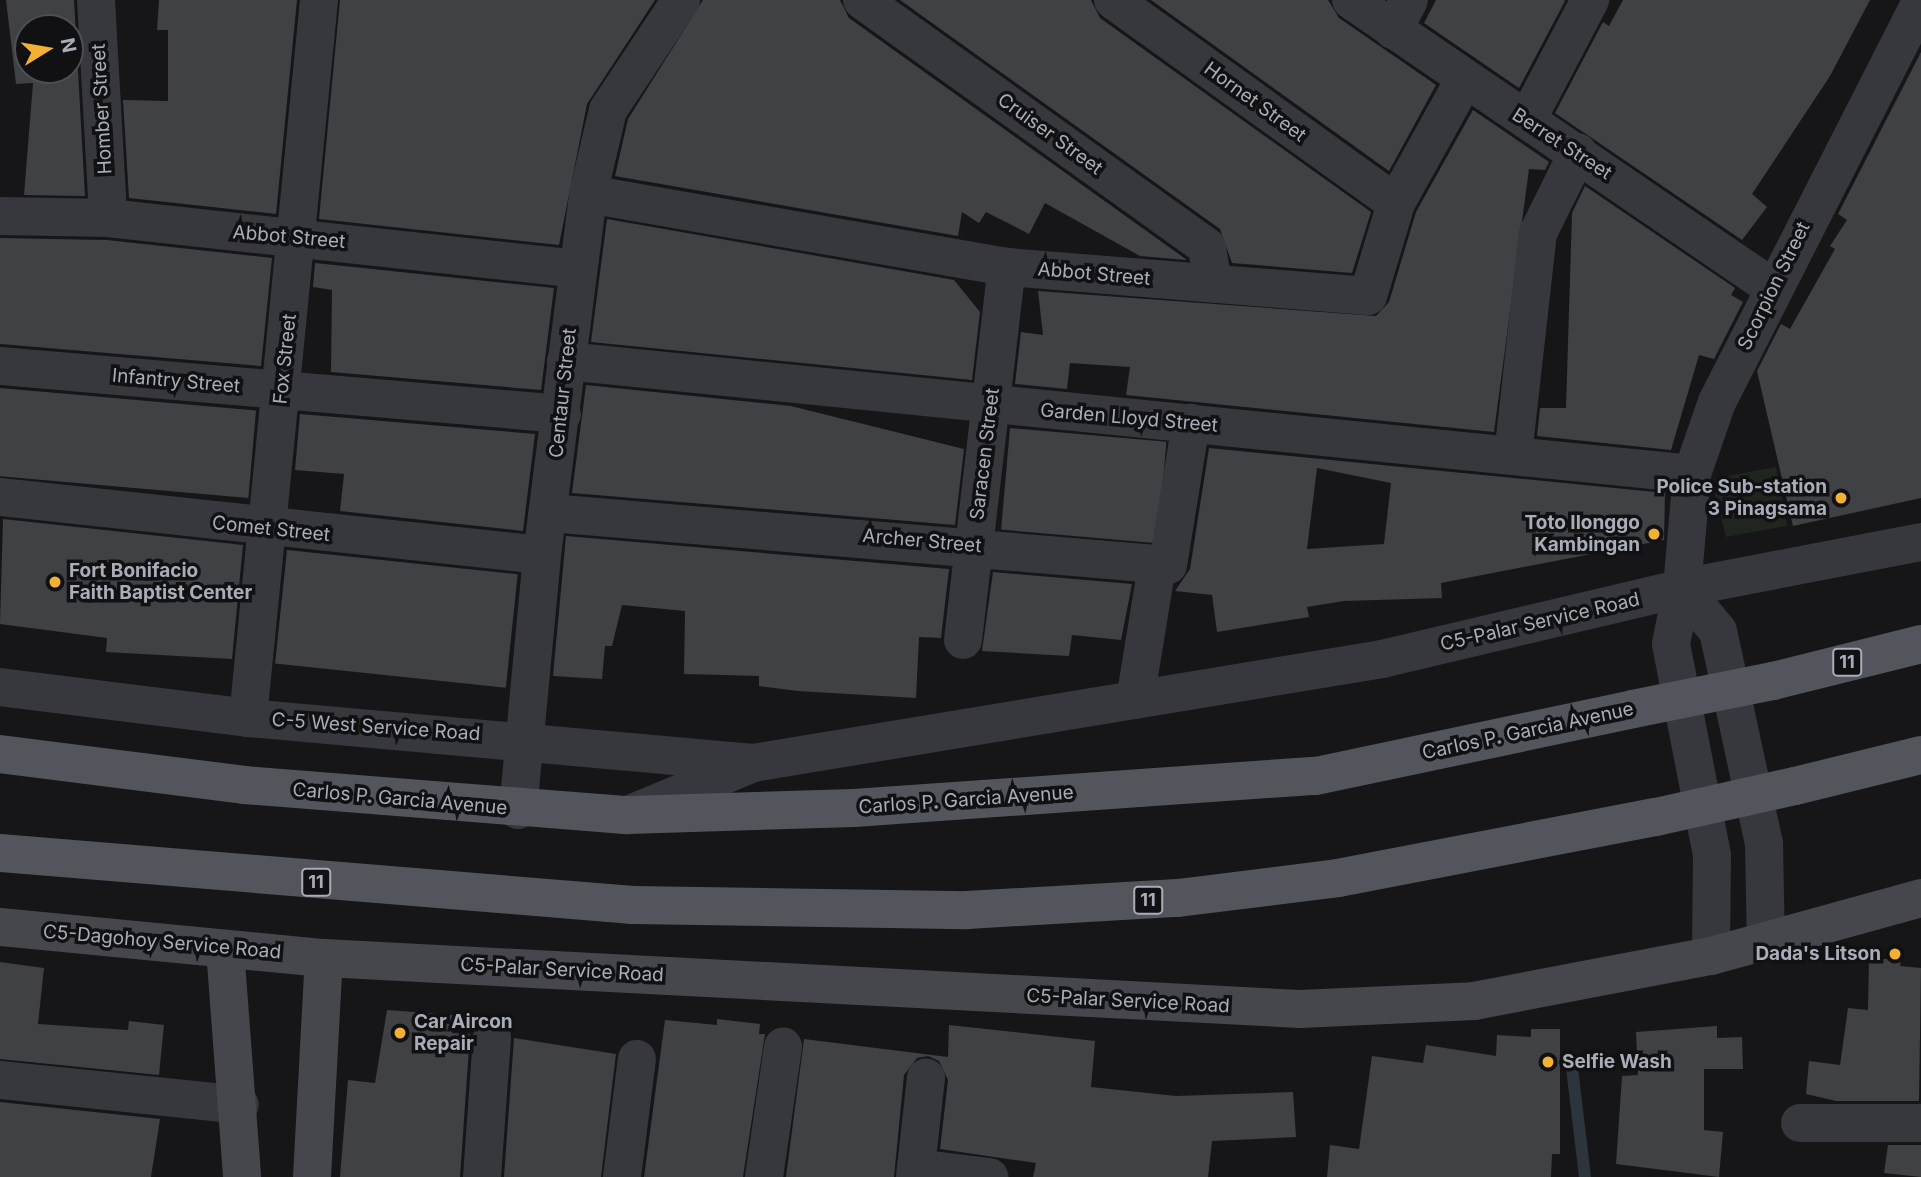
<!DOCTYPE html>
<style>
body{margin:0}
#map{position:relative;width:1921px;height:1177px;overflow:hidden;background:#161618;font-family:Inter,sans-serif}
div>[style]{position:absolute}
.green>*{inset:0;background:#1e261f}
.stream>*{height:12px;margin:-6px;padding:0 6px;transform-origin:6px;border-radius:6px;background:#2c353c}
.building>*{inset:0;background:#404145;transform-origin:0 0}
.minor>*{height:38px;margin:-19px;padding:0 19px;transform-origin:19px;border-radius:19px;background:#37383d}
.tertiary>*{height:38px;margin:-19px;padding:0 19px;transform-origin:19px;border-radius:19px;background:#37383d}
.secondary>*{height:38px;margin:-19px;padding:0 19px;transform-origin:19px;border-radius:19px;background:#45474d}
.primary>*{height:38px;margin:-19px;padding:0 19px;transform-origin:19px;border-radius:19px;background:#53555c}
.primary-bridge>*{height:38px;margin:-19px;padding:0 19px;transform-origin:19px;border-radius:19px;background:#53555c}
.dots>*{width:19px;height:19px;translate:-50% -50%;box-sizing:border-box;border:4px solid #111113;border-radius:50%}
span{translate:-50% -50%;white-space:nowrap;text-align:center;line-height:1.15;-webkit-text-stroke:7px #111113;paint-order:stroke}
.shield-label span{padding:2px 5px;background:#111113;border:2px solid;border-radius:5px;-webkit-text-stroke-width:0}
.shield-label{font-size:18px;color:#a8adb8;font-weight:700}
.street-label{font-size:19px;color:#a8adb8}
.poi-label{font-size:19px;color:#a8adb8;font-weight:700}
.right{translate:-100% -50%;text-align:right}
.left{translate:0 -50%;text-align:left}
.north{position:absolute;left:14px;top:14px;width:70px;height:70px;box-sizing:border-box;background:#111113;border:2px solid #4d4f55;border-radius:50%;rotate:79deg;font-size:19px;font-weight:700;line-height:28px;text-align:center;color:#a8adb8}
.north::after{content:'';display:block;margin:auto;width:24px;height:32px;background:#f2b134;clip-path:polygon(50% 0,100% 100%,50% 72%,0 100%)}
</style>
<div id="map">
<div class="green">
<i style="clip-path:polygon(1776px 467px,1787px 526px,1726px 537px,1715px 494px,1722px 477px)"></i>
</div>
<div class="stream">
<i style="left:1572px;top:1068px;width:110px;rotate:83.2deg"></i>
</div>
<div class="building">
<i style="clip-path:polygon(evenodd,6px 0,74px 0,85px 196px,24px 195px,33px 83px,16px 84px,6px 0,28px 28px,70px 28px,70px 70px,28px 70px,28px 28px)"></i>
<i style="clip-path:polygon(159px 0,297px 0,276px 214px,129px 198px,123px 100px,168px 101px,168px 30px,157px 30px)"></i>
<i style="clip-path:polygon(340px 0,655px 0,587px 104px,559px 245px,319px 219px)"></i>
<i style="clip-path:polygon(703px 0,840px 0,849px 18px,1187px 260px,1140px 256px,1045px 203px,1029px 234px,986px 212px,979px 223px,962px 212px,958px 236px,615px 176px,628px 119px)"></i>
<i style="clip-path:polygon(900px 0,1091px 0,1100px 18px,1371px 212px,1352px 273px,1232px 263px,1220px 229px)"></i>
<i style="clip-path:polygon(1151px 0,1328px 0,1339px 18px,1436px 85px,1389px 171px)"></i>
<i style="clip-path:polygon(1436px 0,1564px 0,1565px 1px,1519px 88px,1424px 23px)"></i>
<i style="clip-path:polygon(1623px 0,1870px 0,1830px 76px,1752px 194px,1767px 207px,1742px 240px,1555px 113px,1603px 22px,1609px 26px)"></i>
<i style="clip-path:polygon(1921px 52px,1921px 498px,1793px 526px,1757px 371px,1781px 324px,1790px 329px,1835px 249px,1830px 246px,1847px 220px,1838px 214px)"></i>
<i style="clip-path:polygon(1473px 110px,1549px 162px,1545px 170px,1529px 169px,1494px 432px,1126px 395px,1130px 367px,1070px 363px,1067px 389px,1015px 384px,1021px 332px,1043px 335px,1038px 291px,1376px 316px,1389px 302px,1416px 212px)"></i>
<i style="clip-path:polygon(1585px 186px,1735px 288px,1731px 295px,1743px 302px,1714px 359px,1699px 355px,1671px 450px,1537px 436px,1540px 408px,1566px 408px,1572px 213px)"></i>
<i style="clip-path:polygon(607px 219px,954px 280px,980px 312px,972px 380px,591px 342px)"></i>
<i style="clip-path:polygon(0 238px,107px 240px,272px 258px,261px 366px,0 344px)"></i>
<i style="clip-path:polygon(315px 263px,554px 288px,541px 390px,331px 372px,332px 290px,313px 287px)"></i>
<i style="clip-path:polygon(586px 385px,791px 406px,964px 449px,955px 525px,572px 493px)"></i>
<i style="left:0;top:388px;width:257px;height:88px;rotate:5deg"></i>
<i style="clip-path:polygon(300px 414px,535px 434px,523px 531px,340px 511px,344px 474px,295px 470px)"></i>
<i style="left:1010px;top:428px;width:157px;height:102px;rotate:5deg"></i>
<i style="clip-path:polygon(evenodd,1209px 448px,1665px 493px,1664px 540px,1441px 583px,1442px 598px,1344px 601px,1307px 607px,1309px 617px,1217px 632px,1212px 595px,1175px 591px,1190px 569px,1209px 448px,1317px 468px,1391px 483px,1384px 544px,1307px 549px,1317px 468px)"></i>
<i style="clip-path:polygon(3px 519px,243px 545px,232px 659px,106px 652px,107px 638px,0 624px)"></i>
<i style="clip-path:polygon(566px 536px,949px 569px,941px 638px,919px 637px,916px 698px,798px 691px,759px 686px,759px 676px,684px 674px,685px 611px,622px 605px,612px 646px,605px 646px,602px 679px,553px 676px)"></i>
<i style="left:287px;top:550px;width:232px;height:114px;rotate:6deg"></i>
<i style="clip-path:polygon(993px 572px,1132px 584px,1121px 640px,1072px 635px,1069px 656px,982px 651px)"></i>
<i style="clip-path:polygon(1869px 959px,1901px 959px,1900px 966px,1921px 968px,1919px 1101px,1836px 1101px,1806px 1094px,1809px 1061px,1840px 1065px,1848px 1008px,1868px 1010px)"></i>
<i style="clip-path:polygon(0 962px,44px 968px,38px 1024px,128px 1030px,129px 1021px,164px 1025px,159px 1075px,0 1059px)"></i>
<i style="clip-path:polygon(387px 1010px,454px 1015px,452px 1033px,470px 1034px,460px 1177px,340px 1177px,348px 1080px,375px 1083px)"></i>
<i style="clip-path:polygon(717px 1019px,760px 1024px,759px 1034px,765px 1034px,743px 1177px,644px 1177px,665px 1020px,717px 1025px)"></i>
<i style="clip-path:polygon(949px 1025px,1095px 1041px,1091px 1087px,1176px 1096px,1293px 1092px,1296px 1137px,1212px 1141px,1208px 1177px,1033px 1177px,1036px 1163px,940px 1149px,948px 1080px,939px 1061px,928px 1056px,917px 1058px,904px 1075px,894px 1177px,786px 1177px,804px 1039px,948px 1057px)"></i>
<i style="clip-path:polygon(1717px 1026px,1717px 1038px,1742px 1037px,1743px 1069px,1704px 1069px,1704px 1130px,1723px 1132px,1719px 1177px,1616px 1164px,1622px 1076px,1638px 1075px,1636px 1032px)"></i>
<i style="clip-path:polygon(1531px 1029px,1560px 1029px,1560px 1154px,1552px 1154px,1551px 1177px,1327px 1177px,1330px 1145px,1359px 1149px,1372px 1056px,1423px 1063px,1426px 1045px,1496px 1056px,1497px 1035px,1531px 1037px)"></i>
<i style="clip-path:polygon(514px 1038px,616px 1054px,601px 1177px,504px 1177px)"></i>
<i style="clip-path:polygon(0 1102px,160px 1119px,151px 1177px,0 1177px)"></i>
<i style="clip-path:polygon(1888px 1145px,1921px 1145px,1921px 1177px,1884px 1173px)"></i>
</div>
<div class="minor">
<i style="left:96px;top:0;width:218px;rotate:86.8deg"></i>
<i style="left:862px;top:0;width:424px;rotate:35.6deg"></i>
<i style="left:1207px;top:247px;width:37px;rotate:81deg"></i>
<i style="left:1113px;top:0;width:348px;rotate:35.7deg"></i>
<i style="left:1351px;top:0;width:511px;rotate:34.31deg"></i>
<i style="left:1393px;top:30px;width:34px;rotate:-62deg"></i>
<i style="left:1527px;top:120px;width:136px;rotate:-62.3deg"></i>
<i style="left:588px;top:194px;width:425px;rotate:9.9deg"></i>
<i style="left:1007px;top:267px;width:362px;rotate:4.6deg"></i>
<i style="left:1368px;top:296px;width:97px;rotate:-73.2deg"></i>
<i style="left:1396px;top:203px;width:138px;rotate:-61deg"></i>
<i style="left:0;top:216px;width:108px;rotate:1.1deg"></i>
<i style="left:108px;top:218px;width:472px;rotate:6.2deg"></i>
<i style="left:566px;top:361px;width:1132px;rotate:5.73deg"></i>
<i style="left:0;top:366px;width:564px;rotate:4.88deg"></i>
<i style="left:1513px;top:455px;width:223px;rotate:-83.6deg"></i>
<i style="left:1538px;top:233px;width:90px;rotate:-63.7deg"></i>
<i style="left:0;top:497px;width:545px;rotate:6.11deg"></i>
<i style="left:550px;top:513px;width:620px;rotate:4.81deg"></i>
<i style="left:1168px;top:565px;width:144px;rotate:-80.8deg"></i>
<i style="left:1682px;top:588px;width:114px;rotate:-85deg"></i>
<i style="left:1692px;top:474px;width:76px;rotate:-70.9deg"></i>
<i style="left:1717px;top:402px;width:449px;rotate:-63deg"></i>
<i style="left:963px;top:640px;width:376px;rotate:-83.3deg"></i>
<i style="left:0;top:687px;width:250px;rotate:7.1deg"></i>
<i style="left:248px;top:718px;width:507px;rotate:5.09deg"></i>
<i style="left:1135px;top:700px;width:137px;rotate:-80.7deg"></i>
<i style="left:248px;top:718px;width:722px;rotate:-84.35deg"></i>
<i style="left:518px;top:810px;width:256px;rotate:-84.6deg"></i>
<i style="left:542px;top:555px;width:364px;rotate:-82.7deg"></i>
<i style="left:588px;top:194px;width:86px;rotate:-76.6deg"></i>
<i style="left:608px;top:110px;width:132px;rotate:-56.4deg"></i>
<i style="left:0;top:1080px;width:241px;rotate:5.9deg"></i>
<i style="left:1800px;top:1123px;width:121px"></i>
<i style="left:916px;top:1168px;width:74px;rotate:7deg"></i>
<i style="left:482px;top:1177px;width:140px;rotate:-85.9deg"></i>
<i style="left:622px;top:1177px;width:119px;rotate:-82.8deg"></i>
<i style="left:764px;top:1177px;width:132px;rotate:-81.7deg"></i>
<i style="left:915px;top:1177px;width:100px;rotate:-83.7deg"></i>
</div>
<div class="tertiary">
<i style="left:1682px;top:588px;width:56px;rotate:50.1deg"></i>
<i style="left:1718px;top:631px;width:217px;rotate:77.8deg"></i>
<i style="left:1764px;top:843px;width:100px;rotate:88.9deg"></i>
<i style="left:1682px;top:588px;width:57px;rotate:101.1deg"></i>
<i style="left:1671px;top:644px;width:215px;rotate:79deg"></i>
<i style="left:1712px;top:855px;width:101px;rotate:90.6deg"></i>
<i style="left:630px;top:814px;width:133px;rotate:-22.5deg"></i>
<i style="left:753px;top:763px;width:638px;rotate:-9.39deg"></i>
<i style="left:1382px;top:659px;width:308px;rotate:-13.3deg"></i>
<i style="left:1682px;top:588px;width:243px;rotate:-10.9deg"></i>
</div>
<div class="secondary">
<i style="left:0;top:927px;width:325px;rotate:5.5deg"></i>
<i style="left:324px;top:958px;width:977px;rotate:2.99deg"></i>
<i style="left:1300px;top:1009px;width:174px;rotate:-2.6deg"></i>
<i style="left:1474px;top:1001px;width:241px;rotate:-10.8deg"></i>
<i style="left:1711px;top:956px;width:218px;rotate:-15.4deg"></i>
<i style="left:225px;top:949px;width:229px;rotate:85.7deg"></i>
<i style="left:312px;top:1177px;width:219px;rotate:-86.9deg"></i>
</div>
<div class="primary">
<i style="left:1773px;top:681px;width:153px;rotate:-14deg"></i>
<i style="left:0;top:754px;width:246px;rotate:7.2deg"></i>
<i style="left:244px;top:785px;width:385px;rotate:4.5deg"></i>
<i style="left:628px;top:815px;width:226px;rotate:-1.8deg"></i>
<i style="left:854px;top:808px;width:463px;rotate:-4deg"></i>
<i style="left:1316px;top:776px;width:324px;rotate:-11.9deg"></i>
<i style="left:1795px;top:786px;width:130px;rotate:-13.8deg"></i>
<i style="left:0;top:853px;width:635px;rotate:4.7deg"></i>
<i style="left:633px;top:905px;width:334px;rotate:0.9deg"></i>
<i style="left:967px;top:910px;width:211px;rotate:-3.3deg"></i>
<i style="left:1178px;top:898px;width:161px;rotate:-7.1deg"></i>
<i style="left:1338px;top:878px;width:324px;rotate:-10.9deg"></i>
</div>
<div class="primary-bridge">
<i style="left:1633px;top:709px;width:143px;rotate:-11.3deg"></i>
<i style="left:1656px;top:817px;width:142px;rotate:-12.6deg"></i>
</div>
<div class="dots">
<i style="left:1841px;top:498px;background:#f2b134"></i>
<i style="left:1654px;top:534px;background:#f2b134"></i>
<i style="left:55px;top:582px;background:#f2b134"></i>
<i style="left:1895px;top:954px;background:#f2b134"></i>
<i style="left:400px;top:1033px;background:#f2b134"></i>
<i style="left:1548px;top:1062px;background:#f2b134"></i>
</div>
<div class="shield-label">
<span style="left:1847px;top:662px">11</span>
<span style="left:316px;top:882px">11</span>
<span style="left:1148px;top:900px">11</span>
</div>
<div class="street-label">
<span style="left:1255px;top:102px;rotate:36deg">Hornet Street</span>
<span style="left:102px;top:109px;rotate:-93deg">Homber Street</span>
<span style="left:1050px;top:134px;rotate:36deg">Cruiser Street</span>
<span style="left:1562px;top:144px;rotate:33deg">Berret Street</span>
<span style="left:289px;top:237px;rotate:5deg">Abbot Street</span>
<span style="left:1094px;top:274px;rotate:5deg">Abbot Street</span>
<span style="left:1774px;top:286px;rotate:-64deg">Scorpion Street</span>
<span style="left:285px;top:359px;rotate:-84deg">Fox Street</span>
<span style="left:176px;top:381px;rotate:5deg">Infantry Street</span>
<span style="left:563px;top:393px;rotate:-84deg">Centaur Street</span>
<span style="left:1129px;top:418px;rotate:5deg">Garden Lloyd Street</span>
<span style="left:985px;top:454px;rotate:-83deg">Saracen Street</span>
<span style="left:271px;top:529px;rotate:6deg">Comet Street</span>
<span style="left:922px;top:541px;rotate:5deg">Archer Street</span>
<span style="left:1540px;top:622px;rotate:-13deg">C5-Palar Service Road</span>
<span style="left:376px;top:727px;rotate:4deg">C-5 West Service Road</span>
<span style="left:1528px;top:731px;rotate:-12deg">Carlos P. Garcia Avenue</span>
<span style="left:400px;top:799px;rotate:5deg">Carlos P. Garcia Avenue</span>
<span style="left:966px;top:800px;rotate:-4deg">Carlos P. Garcia Avenue</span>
<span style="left:162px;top:942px;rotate:5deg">C5-Dagohoy Service Road</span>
<span style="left:562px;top:970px;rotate:3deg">C5-Palar Service Road</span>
<span style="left:1128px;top:1001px;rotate:3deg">C5-Palar Service Road</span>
</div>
<div class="poi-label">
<span class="right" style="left:1827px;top:498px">Police Sub-station<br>3 Pinagsama</span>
<span class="right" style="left:1640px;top:534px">Toto Ilonggo<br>Kambingan</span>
<span class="left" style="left:69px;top:582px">Fort Bonifacio<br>Faith Baptist Center</span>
<span class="right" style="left:1881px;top:954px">Dada's Litson</span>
<span class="left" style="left:414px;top:1033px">Car Aircon<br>Repair</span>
<span class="left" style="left:1562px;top:1062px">Selfie Wash</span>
</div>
<div class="north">N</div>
</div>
